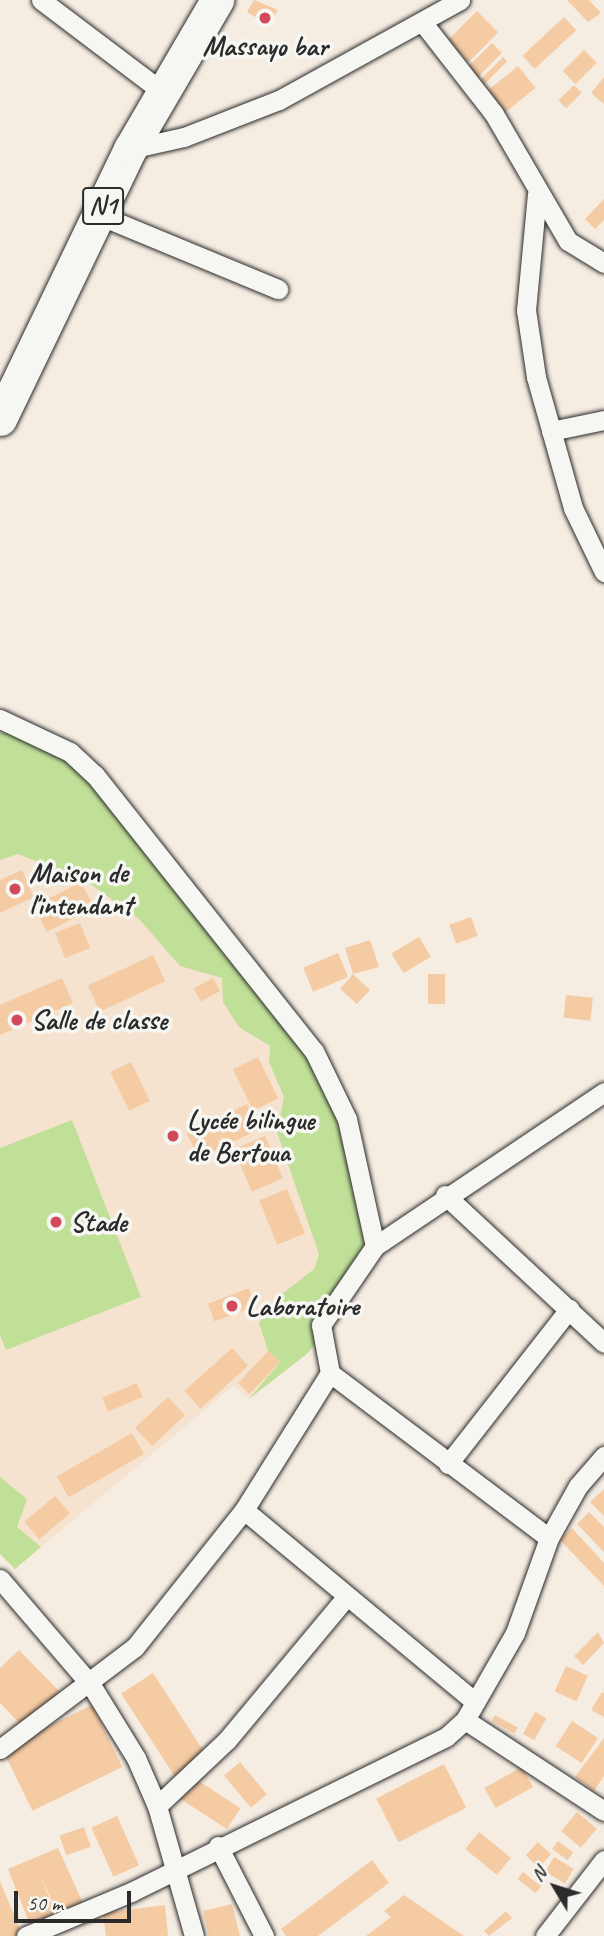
<!DOCTYPE html>
<meta charset="utf-8">
<style>
body{margin:0}
#map{position:relative;width:604px;height:1936px;overflow:hidden;background:#f6ede2;font-family:Caveat,sans-serif}
div>[style]{position:absolute}
.built>*{inset:0;background:#f6e3cf}
.green>*{inset:0;background:#c0e098}
.building>*{inset:0;background:#f5cba4;transform-origin:0 0}
.roads{filter:drop-shadow(0 0 2px #2b2b2b) drop-shadow(0 0 2px #2b2b2b)}
.street>*{height:19px;margin:-9.5px;padding:0 9.5px;transform-origin:9.5px;border-radius:9.5px;background:#f6f6f2}
.highway>*{height:33px;margin:-16.5px;padding:0 16.5px;transform-origin:16.5px;border-radius:16.5px;background:#f6f6f2}
.dots>*{width:19px;height:19px;translate:-50% -50%;box-sizing:border-box;border:4px solid #f6f6f2;border-radius:50%}
span{translate:-50% -50%;white-space:nowrap;text-align:center;line-height:1.15;-webkit-text-stroke:7px #f6f6f2;paint-order:stroke}
.shield-label span{padding:2px 5px;background:#f6f6f2;border:2px solid;border-radius:5px;-webkit-text-stroke-width:0}
.shield-label{font-size:26px;color:#2b2b2b;font-weight:700}
.poi-label{font-size:28px;color:#2b2b2b;font-weight:700}
.left{translate:0 -50%;text-align:left}
.north{position:absolute;left:520px;top:1852px;width:70px;height:70px;-webkit-text-stroke:5px #f6f6f2;paint-order:stroke;rotate:308deg;font-size:19px;font-weight:700;line-height:28px;text-align:center;color:#2b2b2b}
.north::after{content:'';display:block;margin:auto;width:24px;height:32px;background:#2b2b2b;clip-path:polygon(50% 0,100% 100%,50% 72%,0 100%)}
.scale{position:absolute;left:14px;top:1891px;width:117px;height:32px;box-sizing:border-box;border:4px solid #2b2b2b;border-top:0;padding-left:9px;font-size:21px;line-height:24px;white-space:nowrap;color:#2b2b2b;-webkit-text-stroke:5px #f6f6f2;paint-order:stroke}
</style>
<div id="map">
<div class="built">
<i style="clip-path:polygon(0 733px,222px 934px,379px 1259px,308px 1353px,249px 1399px,233px 1386px,15px 1569px,0 1554px)"></i>
</div>
<div class="green">
<i style="clip-path:polygon(19px 732px,69px 755px,314px 1056px,342px 1111px,379px 1259px,308px 1353px,249px 1399px,280px 1362px,268px 1351px,259px 1323px,268px 1305px,314px 1269px,319px 1254px,277px 1132px,284px 1097px,269px 1062px,270px 1046px,239px 1027px,223px 1002px,222px 978px,180px 966px,138px 918px,89px 883px,18px 854px,0 860px,0 733px)"></i>
<i style="clip-path:polygon(72px 1120px,141px 1297px,6px 1350px,0 1335px,0 1148px)"></i>
<i style="clip-path:polygon(0 1477px,27px 1499px,17px 1527px,41px 1547px,15px 1569px,0 1554px)"></i>
</div>
<div class="building">
<i style="clip-path:polygon(254px 0,278px 10px,268px 25px,247px 12px)"></i>
<i style="clip-path:polygon(567px 0,589px 0,601px 13px,588px 22px)"></i>
<i style="left:477px;top:11px;width:30px;height:42px;rotate:45deg"></i>
<i style="left:564px;top:17px;width:18px;height:57px;rotate:47deg"></i>
<i style="left:492px;top:43px;width:14px;height:39px;rotate:45deg"></i>
<i style="left:584px;top:50px;width:18px;height:30px;rotate:45deg"></i>
<i style="left:503px;top:57px;width:6px;height:37px;rotate:45deg"></i>
<i style="left:518px;top:66px;width:28px;height:41px;rotate:51deg"></i>
<i style="clip-path:polygon(604px 77px,604px 104px,591px 93px)"></i>
<i style="left:574px;top:85px;width:11px;height:22px;rotate:45deg"></i>
<i style="clip-path:polygon(604px 199px,604px 220px,595px 229px,585px 219px)"></i>
<i style="clip-path:polygon(22px 870px,34px 897px,0 913px,0 880px)"></i>
<i style="left:81px;top:882px;width:29px;height:53px;rotate:63deg"></i>
<i style="left:471px;top:917px;width:20px;height:23px;rotate:70deg"></i>
<i style="left:80px;top:923px;width:27px;height:27px;rotate:68deg"></i>
<i style="left:419px;top:937px;width:23px;height:32px;rotate:59deg"></i>
<i style="clip-path:polygon(370px 940px,379px 967px,353px 974px,370px 990px,357px 1004px,340px 989px,353px 974px,345px 948px)"></i>
<i style="left:338px;top:953px;width:26px;height:38px;rotate:67deg"></i>
<i style="left:153px;top:955px;width:29px;height:72px;rotate:65deg"></i>
<i style="left:428px;top:974px;width:17px;height:30px"></i>
<i style="clip-path:polygon(62px 978px,73px 1003px,0 1035px,0 1005px)"></i>
<i style="left:213px;top:978px;width:15px;height:22px;rotate:62deg"></i>
<i style="left:566px;top:995px;width:27px;height:23px;rotate:6deg"></i>
<i style="left:258px;top:1057px;width:46px;height:28px;rotate:64deg"></i>
<i style="left:131px;top:1062px;width:43px;height:23px;rotate:64deg"></i>
<i style="left:247px;top:1104px;width:28px;height:67px;rotate:64deg"></i>
<i style="left:265px;top:1136px;width:46px;height:34px;rotate:67deg"></i>
<i style="left:287px;top:1189px;width:48px;height:30px;rotate:68deg"></i>
<i style="left:249px;top:1288px;width:19px;height:44px;rotate:69deg"></i>
<i style="left:232px;top:1348px;width:24px;height:64px;rotate:48deg"></i>
<i style="left:268px;top:1351px;width:16px;height:44px;rotate:43deg"></i>
<i style="left:137px;top:1383px;width:15px;height:38px;rotate:67deg"></i>
<i style="left:168px;top:1397px;width:25px;height:45px;rotate:47deg"></i>
<i style="left:132px;top:1433px;width:24px;height:87px;rotate:60deg"></i>
<i style="clip-path:polygon(604px 1489px,604px 1516px,590px 1502px)"></i>
<i style="left:55px;top:1496px;width:23px;height:40px;rotate:50deg"></i>
<i style="clip-path:polygon(589px 1512px,604px 1527px,604px 1552px,577px 1524px)"></i>
<i style="clip-path:polygon(572px 1528px,604px 1563px,604px 1586px,560px 1540px)"></i>
<i style="clip-path:polygon(598px 1632px,604px 1643px,583px 1665px,574px 1656px)"></i>
<i style="clip-path:polygon(19px 1650px,61px 1693px,24px 1728px,0 1703px,0 1668px)"></i>
<i style="left:566px;top:1666px;width:24px;height:28px;rotate:24deg"></i>
<i style="left:153px;top:1673px;width:98px;height:38px;rotate:57deg"></i>
<i style="clip-path:polygon(602px 1692px,604px 1693px,604px 1717px,591px 1710px)"></i>
<i style="left:92px;top:1705px;width:69px;height:100px;rotate:64deg"></i>
<i style="left:535px;top:1712px;width:13px;height:25px;rotate:29deg"></i>
<i style="left:495px;top:1715px;width:26px;height:7px;rotate:29deg"></i>
<i style="left:572px;top:1721px;width:31px;height:30px;rotate:33deg"></i>
<i style="clip-path:polygon(604px 1738px,604px 1776px,594px 1791px,575px 1777px)"></i>
<i style="left:240px;top:1762px;width:42px;height:21px;rotate:50deg"></i>
<i style="left:444px;top:1764px;width:49px;height:76px;rotate:63deg"></i>
<i style="left:522px;top:1767px;width:23px;height:43px;rotate:61deg"></i>
<i style="left:191px;top:1776px;width:59px;height:25px;rotate:33deg"></i>
<i style="left:577px;top:1812px;width:26px;height:25px;rotate:40deg"></i>
<i style="left:117px;top:1816px;width:54px;height:28px;rotate:66deg"></i>
<i style="left:84px;top:1827px;width:21px;height:26px;rotate:71deg"></i>
<i style="left:479px;top:1832px;width:41px;height:22px;rotate:39deg"></i>
<i style="left:558px;top:1841px;width:19px;height:10px;rotate:36deg"></i>
<i style="left:538px;top:1842px;width:18px;height:18px;rotate:43deg"></i>
<i style="clip-path:polygon(58px 1848px,83px 1903px,58px 1914px,40px 1875px,58px 1919px,32px 1930px,8px 1869px)"></i>
<i style="left:554px;top:1857px;width:23px;height:17px;rotate:31deg"></i>
<i style="clip-path:polygon(372px 1860px,389px 1883px,318px 1936px,286px 1936px,281px 1929px)"></i>
<i style="left:523px;top:1872px;width:23px;height:9px;rotate:38deg"></i>
<i style="clip-path:polygon(0 1881px,22px 1934px,16px 1936px,0 1936px)"></i>
<i style="clip-path:polygon(404px 1895px,464px 1936px,366px 1936px,391px 1917px,384px 1911px)"></i>
<i style="clip-path:polygon(232px 1904px,240px 1936px,209px 1936px,203px 1911px)"></i>
<i style="clip-path:polygon(165px 1905px,168px 1936px,106px 1936px,103px 1913px)"></i>
<i style="clip-path:polygon(506px 1911px,512px 1918px,489px 1936px,484px 1931px)"></i>
</div>
<div class="roads">
<div class="street">
<i style="left:41px;top:0;width:149px;rotate:37.1deg"></i>
<i style="left:423px;top:23px;width:115px;rotate:52deg"></i>
<i style="left:494px;top:114px;width:147px;rotate:59.8deg"></i>
<i style="left:568px;top:241px;width:42px;rotate:31.4deg"></i>
<i style="left:130px;top:149px;width:55px;rotate:-12.5deg"></i>
<i style="left:184px;top:137px;width:102px;rotate:-21.3deg"></i>
<i style="left:279px;top:100px;width:207px;rotate:-28.9deg"></i>
<i style="left:537px;top:194px;width:117px;rotate:95.4deg"></i>
<i style="left:526px;top:310px;width:68px;rotate:81.5deg"></i>
<i style="left:536px;top:377px;width:136px;rotate:74.2deg"></i>
<i style="left:573px;top:508px;width:71px;rotate:64.2deg"></i>
<i style="left:99px;top:215px;width:194px;rotate:22.5deg"></i>
<i style="left:551px;top:431px;width:54px;rotate:-11.7deg"></i>
<i style="left:0;top:719px;width:77px;rotate:25.2deg"></i>
<i style="left:70px;top:752px;width:34px;rotate:43deg"></i>
<i style="left:95px;top:775px;width:352px;rotate:51.6deg"></i>
<i style="left:314px;top:1051px;width:76px;rotate:64.1deg"></i>
<i style="left:347px;top:1119px;width:130px;rotate:77.6deg"></i>
<i style="left:445px;top:1195px;width:217px;rotate:42.9deg"></i>
<i style="left:330px;top:1373px;width:274px;rotate:37deg"></i>
<i style="left:448px;top:1464px;width:197px;rotate:-52deg"></i>
<i style="left:244px;top:1510px;width:300px;rotate:39.7deg"></i>
<i style="left:0;top:1579px;width:140px;rotate:49.4deg"></i>
<i style="left:91px;top:1685px;width:86px;rotate:58.3deg"></i>
<i style="left:136px;top:1758px;width:52px;rotate:66.4deg"></i>
<i style="left:157px;top:1806px;width:135px;rotate:74.1deg"></i>
<i style="left:465px;top:1720px;width:166px;rotate:33.2deg"></i>
<i style="left:0;top:1749px;width:169px;rotate:-37.1deg"></i>
<i style="left:135px;top:1647px;width:175px;rotate:-51.5deg"></i>
<i style="left:244px;top:1510px;width:162px;rotate:-57.9deg"></i>
<i style="left:330px;top:1373px;width:49px;rotate:-100.6deg"></i>
<i style="left:321px;top:1325px;width:96px;rotate:-55.6deg"></i>
<i style="left:375px;top:1246px;width:276px;rotate:-33.9deg"></i>
<i style="left:157px;top:1806px;width:96px;rotate:-43.3deg"></i>
<i style="left:227px;top:1740px;width:187px;rotate:-50.2deg"></i>
<i style="left:218px;top:1846px;width:101px;rotate:62.9deg"></i>
<i style="left:26px;top:1936px;width:114px;rotate:-22.7deg"></i>
<i style="left:131px;top:1892px;width:351px;rotate:-26.2deg"></i>
<i style="left:446px;top:1737px;width:25px;rotate:-42deg"></i>
<i style="left:465px;top:1720px;width:100px;rotate:-60.1deg"></i>
<i style="left:515px;top:1633px;width:101px;rotate:-70.3deg"></i>
<i style="left:549px;top:1538px;width:60px;rotate:-60.9deg"></i>
<i style="left:578px;top:1486px;width:40px;rotate:-49deg"></i>
<i style="left:545px;top:1936px;width:96px;rotate:-52.2deg"></i>
</div>
<div class="highway">
<i style="left:0;top:419px;width:300px;rotate:-64.3deg"></i>
<i style="left:130px;top:149px;width:173px;rotate:-59.7deg"></i>
</div>
</div>
<div class="dots">
<i style="left:265px;top:18px;background:#d1495b"></i>
<i style="left:15px;top:889px;background:#d1495b"></i>
<i style="left:17px;top:1020px;background:#d1495b"></i>
<i style="left:173px;top:1136px;background:#d1495b"></i>
<i style="left:56px;top:1222px;background:#d1495b"></i>
<i style="left:232px;top:1306px;background:#d1495b"></i>
</div>
<div class="shield-label">
<span style="left:103px;top:206px">N1</span>
</div>
<div class="poi-label">
<span style="left:265px;top:46px">Massayo bar</span>
<span class="left" style="left:29px;top:889px">Maison de<br>l'intendant</span>
<span class="left" style="left:31px;top:1020px">Salle de classe</span>
<span class="left" style="left:187px;top:1136px">Lycée bilingue<br>de Bertoua</span>
<span class="left" style="left:70px;top:1222px">Stade</span>
<span class="left" style="left:246px;top:1306px">Laboratoire</span>
</div>
<div class="north">N</div>
<div class="scale">50 m</div>
</div>
